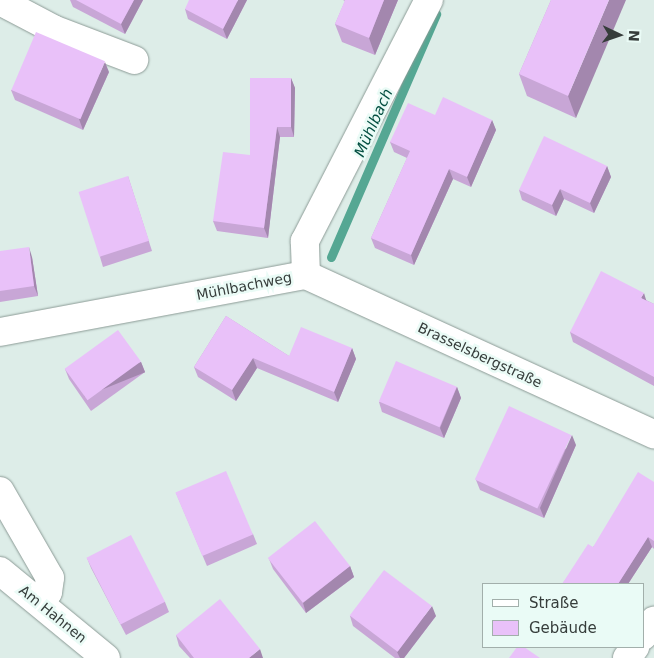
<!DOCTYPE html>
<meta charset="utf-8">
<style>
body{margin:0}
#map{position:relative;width:654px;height:658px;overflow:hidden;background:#ddede8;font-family:"DejaVu Sans",sans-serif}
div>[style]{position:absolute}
.stream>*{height:9px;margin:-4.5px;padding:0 4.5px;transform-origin:4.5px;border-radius:4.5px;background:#55a793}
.roads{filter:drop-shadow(0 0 1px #8c9b96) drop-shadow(0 0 1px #8c9b96)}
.minor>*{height:28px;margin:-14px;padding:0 14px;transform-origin:14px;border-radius:14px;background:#fff}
.wall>*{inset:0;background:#c8a6d6}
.shaded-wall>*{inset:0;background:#a387ae;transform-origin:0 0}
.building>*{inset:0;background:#e9c1f9;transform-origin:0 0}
span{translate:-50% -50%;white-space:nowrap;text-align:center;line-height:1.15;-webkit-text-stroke:5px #eafbf6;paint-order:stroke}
.street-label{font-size:14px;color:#363d3b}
.water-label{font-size:15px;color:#044f41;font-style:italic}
.legend{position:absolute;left:482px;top:583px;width:162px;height:65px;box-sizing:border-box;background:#eafbf6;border:1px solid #a2afab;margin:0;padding:6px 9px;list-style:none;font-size:15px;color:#363d3b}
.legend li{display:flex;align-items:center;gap:10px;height:25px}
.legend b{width:25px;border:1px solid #a2afab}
.north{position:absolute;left:594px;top:10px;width:50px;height:50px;-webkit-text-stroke:4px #eafbf6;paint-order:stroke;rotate:93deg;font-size:14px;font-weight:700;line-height:20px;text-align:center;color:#363d3b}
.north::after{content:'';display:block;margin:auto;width:18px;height:22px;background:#363d3b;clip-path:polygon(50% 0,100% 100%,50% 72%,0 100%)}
</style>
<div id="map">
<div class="stream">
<i style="left:331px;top:257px;width:265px;rotate:-66.6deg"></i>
</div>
<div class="roads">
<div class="minor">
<i style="left:0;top:1px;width:60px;rotate:27.8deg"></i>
<i style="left:53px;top:29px;width:87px;rotate:20.9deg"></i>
<i style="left:306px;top:275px;width:383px;rotate:24.6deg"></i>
<i style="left:306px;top:275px;width:34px;rotate:-92deg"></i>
<i style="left:305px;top:241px;width:271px;rotate:-62.8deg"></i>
<i style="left:0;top:332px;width:311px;rotate:-10.6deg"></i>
<i style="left:0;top:491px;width:100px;rotate:60.1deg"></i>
<i style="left:50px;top:578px;width:14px;rotate:98deg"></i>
<i style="left:48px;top:592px;width:13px;rotate:122deg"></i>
<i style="left:0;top:571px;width:137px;rotate:39.4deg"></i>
<i style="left:643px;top:636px;width:19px;rotate:-54deg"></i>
<i style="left:627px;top:658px;width:14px;rotate:-54deg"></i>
</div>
</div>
<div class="wall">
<i style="clip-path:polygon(70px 0,143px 0,125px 34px,73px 7px)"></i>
<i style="clip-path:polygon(247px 0,227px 39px,188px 19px,185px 9px)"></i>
<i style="clip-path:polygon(343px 0,398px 0,375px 55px,342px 42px,335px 24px,345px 1px)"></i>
<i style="clip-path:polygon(551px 0,576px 118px,527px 96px,519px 74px)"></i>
<i style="clip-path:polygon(109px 72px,83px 130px,15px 100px,11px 90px)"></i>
<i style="clip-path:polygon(291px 78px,295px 88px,294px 137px,280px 137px,268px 238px,217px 231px,213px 221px,250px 155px)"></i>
<i style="clip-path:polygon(435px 115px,492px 120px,496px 130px,471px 187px,453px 179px,414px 265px,375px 248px,371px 238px,407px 158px,394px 152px,390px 142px)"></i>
<i style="clip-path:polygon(607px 166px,611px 177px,594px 213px,564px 199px,556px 216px,522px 200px,519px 190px)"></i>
<i style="clip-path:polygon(128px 176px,152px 251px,103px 267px,100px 257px)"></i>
<i style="clip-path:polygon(0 251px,32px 257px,38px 296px,0 302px)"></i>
<i style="clip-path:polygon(646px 300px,654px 304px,654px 386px,573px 342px,570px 332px)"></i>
<i style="clip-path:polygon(226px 316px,289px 356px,352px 348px,356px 359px,338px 402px,257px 368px,236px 401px,198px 377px,194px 367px)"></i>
<i style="clip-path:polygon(141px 362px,145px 372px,91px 411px,69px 379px,65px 369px)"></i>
<i style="clip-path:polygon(457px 387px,461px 398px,444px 438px,382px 412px,379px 402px)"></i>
<i style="clip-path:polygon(576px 445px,544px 518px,480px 490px,476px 480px)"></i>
<i style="clip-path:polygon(654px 482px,654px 549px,652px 547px,628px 584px,562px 584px,593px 547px)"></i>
<i style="clip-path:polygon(176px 493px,253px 534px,257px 544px,207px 566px)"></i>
<i style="clip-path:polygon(87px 558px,165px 602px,169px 612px,126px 635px,91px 568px)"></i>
<i style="clip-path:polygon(269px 559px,350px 566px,354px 577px,306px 613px,273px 569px)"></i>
<i style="clip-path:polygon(350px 616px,436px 616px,404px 658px,395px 658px,353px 626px)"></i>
<i style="clip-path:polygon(176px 635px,263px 658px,190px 658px,179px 646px)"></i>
</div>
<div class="shaded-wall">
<i style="clip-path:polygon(134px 0,143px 0,125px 34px,121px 24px)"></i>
<i style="clip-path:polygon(238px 0,247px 0,227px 39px,223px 29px)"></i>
<i style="clip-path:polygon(384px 0,398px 0,375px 55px,369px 38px)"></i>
<i style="clip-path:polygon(609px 0,626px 0,576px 118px,568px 96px)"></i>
<i style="clip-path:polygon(105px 62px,109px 72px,83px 130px,79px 119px)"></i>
<i style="clip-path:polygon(291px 78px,295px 88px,294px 137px,291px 127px)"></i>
<i style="clip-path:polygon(492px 120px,496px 130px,471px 187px,467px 177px)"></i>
<i style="clip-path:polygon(277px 127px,280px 137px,268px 238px,264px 228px)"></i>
<i style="clip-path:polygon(607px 166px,611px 177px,594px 213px,590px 203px)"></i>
<i style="clip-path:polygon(449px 169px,453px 179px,414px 265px,411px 255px)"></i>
<i style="clip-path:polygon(560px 189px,564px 199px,556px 216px,552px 205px)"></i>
<i style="clip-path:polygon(29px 247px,32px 257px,38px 296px,34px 286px)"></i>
<i style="clip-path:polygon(644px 293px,647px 303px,641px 298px)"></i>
<i style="clip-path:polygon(352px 348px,356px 359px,338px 402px,334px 392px)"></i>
<i style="clip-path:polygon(253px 358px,257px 368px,236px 401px,232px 390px)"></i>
<i style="left:141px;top:362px;width:11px;height:65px;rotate:68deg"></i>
<i style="clip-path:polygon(457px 387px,461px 398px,444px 438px,440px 428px)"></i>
<i style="clip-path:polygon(572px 435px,576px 445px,544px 518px,540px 508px)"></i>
<i style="clip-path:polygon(648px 537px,652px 547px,628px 584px,618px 584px)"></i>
<i style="clip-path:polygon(350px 566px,354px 577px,306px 613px,303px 603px)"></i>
<i style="clip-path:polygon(432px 606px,436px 616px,404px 658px,400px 658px,397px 652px)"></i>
<i style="clip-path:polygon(260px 649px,263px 658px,249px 658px)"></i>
</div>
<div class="building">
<i style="clip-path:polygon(76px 0,134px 0,121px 24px)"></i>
<i style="clip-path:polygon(189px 0,238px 0,223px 29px,185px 9px)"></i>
<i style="clip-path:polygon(345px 0,384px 0,369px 38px,335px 24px)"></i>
<i style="clip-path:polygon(551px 0,609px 0,568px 96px,519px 74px)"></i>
<i style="left:36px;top:32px;width:75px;height:63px;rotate:23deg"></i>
<i style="clip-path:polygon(250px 78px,291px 78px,291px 127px,277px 127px,264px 228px,213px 221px,223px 152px,250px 155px)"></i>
<i style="clip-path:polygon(443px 97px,492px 120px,467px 177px,449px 169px,411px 255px,371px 238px,410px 151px,390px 142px,408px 103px,435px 115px)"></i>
<i style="clip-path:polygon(544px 136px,607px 166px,590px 203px,560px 189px,552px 205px,519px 190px)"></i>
<i style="left:128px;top:176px;width:68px;height:52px;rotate:72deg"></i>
<i style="clip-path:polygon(29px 247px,34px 286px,0 291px,0 251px)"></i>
<i style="clip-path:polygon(601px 271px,644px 293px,641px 298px,654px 304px,654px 377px,570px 332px)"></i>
<i style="clip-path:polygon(226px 316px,289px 356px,301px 327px,352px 348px,334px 392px,253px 358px,232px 390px,194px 367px)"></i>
<i style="left:118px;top:330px;width:39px;height:66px;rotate:54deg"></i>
<i style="left:396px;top:361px;width:66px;height:44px;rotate:23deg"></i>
<i style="left:509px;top:406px;width:69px;height:81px;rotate:25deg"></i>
<i style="left:226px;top:471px;width:69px;height:55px;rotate:67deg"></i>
<i style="clip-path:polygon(638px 472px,654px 482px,654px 541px,648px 537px,618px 584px,562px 584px,588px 544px,593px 547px)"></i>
<i style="left:315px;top:521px;width:57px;height:60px;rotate:52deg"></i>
<i style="left:131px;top:535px;width:75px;height:50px;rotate:63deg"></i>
<i style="left:384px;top:570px;width:60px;height:57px;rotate:37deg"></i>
<i style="clip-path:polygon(220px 599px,260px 649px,249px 658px,194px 658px,176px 635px)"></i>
<i style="clip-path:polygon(517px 647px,524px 647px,540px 658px,509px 658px)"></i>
</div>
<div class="street-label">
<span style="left:244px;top:286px;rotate:-11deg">Mühlbachweg</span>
<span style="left:480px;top:355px;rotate:25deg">Brasselsbergstraße</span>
<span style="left:53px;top:614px;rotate:39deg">Am Hahnen</span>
</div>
<div class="water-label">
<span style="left:374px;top:123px;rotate:-66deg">Mühlbach</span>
</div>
<ul class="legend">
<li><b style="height:6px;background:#fff"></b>Straße</li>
<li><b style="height:14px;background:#e9c1f9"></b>Gebäude</li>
</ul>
<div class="north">N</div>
</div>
